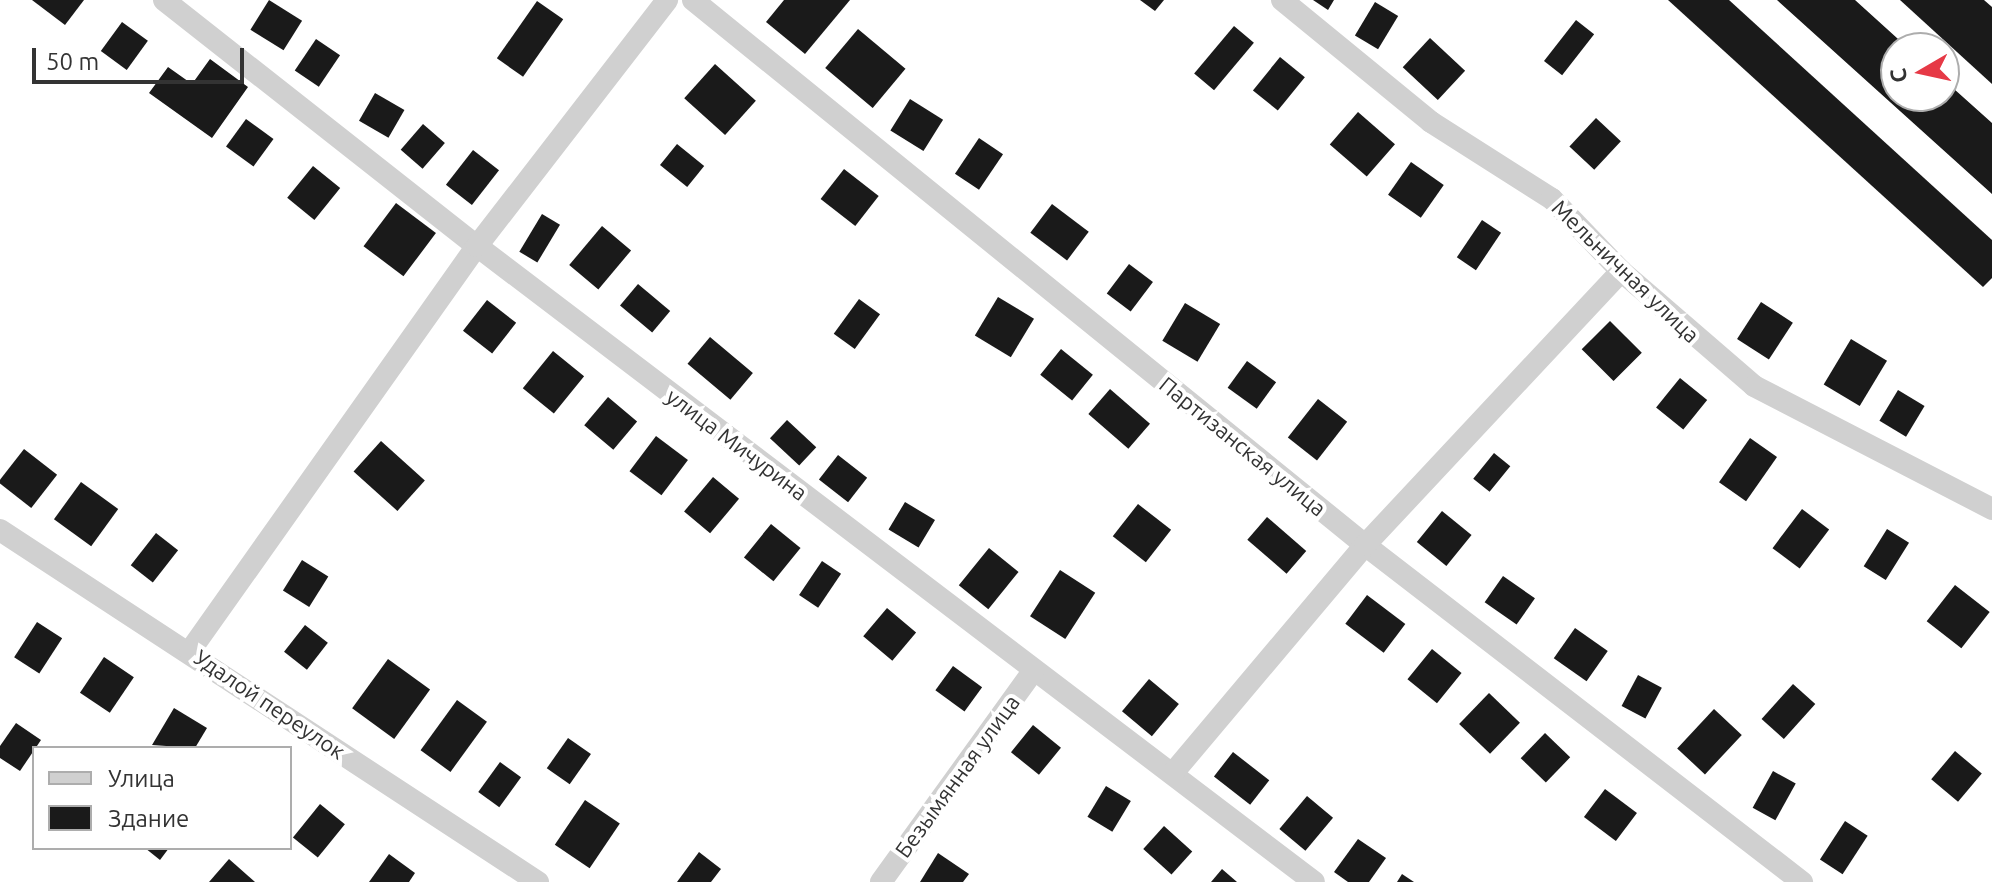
<!DOCTYPE html>
<meta charset="utf-8">
<style>
body{margin:0}
#map{position:relative;width:1992px;height:882px;overflow:hidden;background:#fff;font-family:Ubuntu,sans-serif}
div>[style]{position:absolute}
.building>*{inset:0;background:#1a1a1a;transform-origin:0 0}
.minor>*{height:22px;margin:-11px;padding:0 11px;transform-origin:11px;border-radius:11px;background:#d0d0d0}
span{translate:-50% -50%;white-space:nowrap;text-align:center;line-height:1.15;-webkit-text-stroke:8px #fff;paint-order:stroke}
.street-label{font-size:22px;color:#333}
.legend{position:absolute;left:32px;top:746px;width:260px;height:104px;box-sizing:border-box;background:#fff;border:2px solid #adadad;margin:0;padding:10px 14px;list-style:none;font-size:24px;color:#333}
.legend li{display:flex;align-items:center;gap:16px;height:40px}
.legend b{width:40px;border:2px solid #adadad}
.north{position:absolute;left:1880px;top:32px;width:80px;height:80px;box-sizing:border-box;background:#fff;border:2px solid #adadad;border-radius:50%;rotate:261deg;font-size:22px;font-weight:700;line-height:32px;text-align:center;color:#333}
.north::after{content:'';display:block;margin:auto;width:28px;height:36px;background:#e63946;clip-path:polygon(50% 0,100% 100%,50% 72%,0 100%)}
.scale{position:absolute;left:32px;top:48px;width:212px;height:36px;box-sizing:border-box;border:4px solid #333;border-top:0;padding-left:10px;font-size:24px;line-height:28px;white-space:nowrap;color:#333;-webkit-text-stroke:6px #fff;paint-order:stroke}
</style>
<div id="map">
<div class="building">
<i style="clip-path:polygon(32px 0,84px 0,65px 25px)"></i>
<i style="left:269px;top:0;width:39px;height:35px;rotate:32deg"></i>
<i style="clip-path:polygon(784px 0,850px 0,805px 54px,766px 22px)"></i>
<i style="clip-path:polygon(1140px 0,1164px 0,1155px 11px)"></i>
<i style="clip-path:polygon(1313px 0,1334px 0,1328px 10px)"></i>
<i style="clip-path:polygon(1668px 0,1729px 0,1992px 240px,1992px 278px,1983px 287px)"></i>
<i style="clip-path:polygon(1777px 0,1855px 0,1908px 48px,1896px 48px,1896px 96px,1944px 96px,1944px 80px,1992px 123px,1992px 194px)"></i>
<i style="clip-path:polygon(1900px 0,1984px 0,1992px 7px,1992px 84px)"></i>
<i style="left:537px;top:1px;width:32px;height:70px;rotate:35deg"></i>
<i style="left:1375px;top:2px;width:27px;height:39px;rotate:31deg"></i>
<i style="left:1576px;top:20px;width:23px;height:52px;rotate:38deg"></i>
<i style="left:122px;top:22px;width:32px;height:36px;rotate:36deg"></i>
<i style="left:1234px;top:26px;width:26px;height:62px;rotate:40deg"></i>
<i style="left:858px;top:29px;width:62px;height:51px;rotate:40deg"></i>
<i style="left:1430px;top:38px;width:48px;height:40px;rotate:43deg"></i>
<i style="left:316px;top:39px;width:29px;height:38px;rotate:34deg"></i>
<i style="left:1280px;top:57px;width:32px;height:43px;rotate:39deg"></i>
<i style="clip-path:polygon(210px 59px,248px 87px,212px 138px,149px 93px,168px 67px,192px 84px)"></i>
<i style="left:715px;top:64px;width:55px;height:46px;rotate:42deg"></i>
<i style="left:375px;top:93px;width:34px;height:32px;rotate:30deg"></i>
<i style="left:910px;top:99px;width:39px;height:37px;rotate:32deg"></i>
<i style="left:1358px;top:112px;width:49px;height:43px;rotate:41deg"></i>
<i style="left:1596px;top:118px;width:34px;height:39px;rotate:43deg"></i>
<i style="left:246px;top:119px;width:34px;height:34px;rotate:36deg"></i>
<i style="left:423px;top:124px;width:29px;height:34px;rotate:41deg"></i>
<i style="left:979px;top:138px;width:29px;height:43px;rotate:34deg"></i>
<i style="left:677px;top:144px;width:35px;height:27px;rotate:39deg"></i>
<i style="left:473px;top:150px;width:33px;height:44px;rotate:38deg"></i>
<i style="left:1411px;top:162px;width:40px;height:40px;rotate:35deg"></i>
<i style="left:313px;top:166px;width:35px;height:41px;rotate:39deg"></i>
<i style="left:844px;top:169px;width:44px;height:38px;rotate:38deg"></i>
<i style="left:396px;top:203px;width:50px;height:54px;rotate:37deg"></i>
<i style="left:1052px;top:204px;width:46px;height:36px;rotate:37deg"></i>
<i style="left:542px;top:214px;width:21px;height:44px;rotate:31deg"></i>
<i style="left:1482px;top:220px;width:23px;height:45px;rotate:34deg"></i>
<i style="left:602px;top:226px;width:38px;height:51px;rotate:40deg"></i>
<i style="left:1129px;top:264px;width:30px;height:37px;rotate:37deg"></i>
<i style="left:638px;top:284px;width:42px;height:28px;rotate:40deg"></i>
<i style="left:998px;top:297px;width:42px;height:45px;rotate:31deg"></i>
<i style="left:859px;top:299px;width:26px;height:43px;rotate:36deg"></i>
<i style="left:487px;top:300px;width:37px;height:39px;rotate:38deg"></i>
<i style="left:1761px;top:302px;width:38px;height:44px;rotate:33deg"></i>
<i style="left:1185px;top:303px;width:41px;height:44px;rotate:31deg"></i>
<i style="left:1610px;top:321px;width:45px;height:40px;rotate:45deg"></i>
<i style="left:710px;top:337px;width:56px;height:35px;rotate:40deg"></i>
<i style="left:1851px;top:339px;width:42px;height:53px;rotate:31deg"></i>
<i style="left:1061px;top:349px;width:41px;height:33px;rotate:39deg"></i>
<i style="left:553px;top:351px;width:40px;height:48px;rotate:39deg"></i>
<i style="left:1247px;top:361px;width:36px;height:33px;rotate:36deg"></i>
<i style="left:1680px;top:378px;width:35px;height:38px;rotate:39deg"></i>
<i style="left:1110px;top:389px;width:53px;height:33px;rotate:41deg"></i>
<i style="left:1898px;top:390px;width:31px;height:36px;rotate:31deg"></i>
<i style="left:608px;top:397px;width:38px;height:37px;rotate:40deg"></i>
<i style="left:1318px;top:399px;width:37px;height:49px;rotate:38deg"></i>
<i style="left:787px;top:420px;width:40px;height:25px;rotate:43deg"></i>
<i style="left:656px;top:436px;width:40px;height:44px;rotate:37deg"></i>
<i style="left:1750px;top:438px;width:33px;height:54px;rotate:35deg"></i>
<i style="left:381px;top:441px;width:59px;height:41px;rotate:42deg"></i>
<i style="left:24px;top:449px;width:42px;height:42px;rotate:38deg"></i>
<i style="left:1494px;top:453px;width:21px;height:33px;rotate:39deg"></i>
<i style="left:838px;top:455px;width:37px;height:31px;rotate:38deg"></i>
<i style="left:713px;top:477px;width:34px;height:45px;rotate:40deg"></i>
<i style="left:81px;top:482px;width:46px;height:46px;rotate:36deg"></i>
<i style="left:905px;top:502px;width:35px;height:32px;rotate:31deg"></i>
<i style="left:1138px;top:504px;width:42px;height:41px;rotate:38deg"></i>
<i style="left:1802px;top:509px;width:34px;height:49px;rotate:37deg"></i>
<i style="left:1442px;top:511px;width:38px;height:40px;rotate:39deg"></i>
<i style="left:1267px;top:517px;width:52px;height:30px;rotate:41deg"></i>
<i style="left:771px;top:524px;width:38px;height:43px;rotate:39deg"></i>
<i style="left:1887px;top:529px;width:26px;height:44px;rotate:32deg"></i>
<i style="left:156px;top:533px;width:28px;height:41px;rotate:38deg"></i>
<i style="left:989px;top:548px;width:38px;height:48px;rotate:39deg"></i>
<i style="left:302px;top:560px;width:31px;height:36px;rotate:32deg"></i>
<i style="left:822px;top:561px;width:23px;height:41px;rotate:34deg"></i>
<i style="left:1060px;top:570px;width:42px;height:55px;rotate:33deg"></i>
<i style="left:1503px;top:576px;width:39px;height:32px;rotate:35deg"></i>
<i style="left:1955px;top:585px;width:44px;height:46px;rotate:38deg"></i>
<i style="left:1367px;top:595px;width:48px;height:36px;rotate:37deg"></i>
<i style="left:887px;top:608px;width:38px;height:37px;rotate:40deg"></i>
<i style="left:37px;top:622px;width:30px;height:42px;rotate:33deg"></i>
<i style="left:305px;top:625px;width:29px;height:34px;rotate:38deg"></i>
<i style="left:1575px;top:628px;width:40px;height:37px;rotate:35deg"></i>
<i style="left:1432px;top:649px;width:38px;height:39px;rotate:39deg"></i>
<i style="left:104px;top:657px;width:36px;height:43px;rotate:34deg"></i>
<i style="left:388px;top:659px;width:52px;height:61px;rotate:36deg"></i>
<i style="left:953px;top:666px;width:36px;height:30px;rotate:36deg"></i>
<i style="left:1638px;top:675px;width:27px;height:35px;rotate:28deg"></i>
<i style="left:1149px;top:679px;width:39px;height:42px;rotate:40deg"></i>
<i style="left:1793px;top:684px;width:30px;height:47px;rotate:42deg"></i>
<i style="left:1489px;top:693px;width:43px;height:43px;rotate:44deg"></i>
<i style="left:457px;top:700px;width:37px;height:62px;rotate:36deg"></i>
<i style="clip-path:polygon(174px 708px,207px 728px,195px 748px,152px 745px)"></i>
<i style="left:1714px;top:709px;width:38px;height:54px;rotate:43deg"></i>
<i style="clip-path:polygon(16px 723px,41px 740px,20px 771px,0 758px,0 746px)"></i>
<i style="left:1033px;top:725px;width:36px;height:35px;rotate:39deg"></i>
<i style="left:1545px;top:733px;width:35px;height:35px;rotate:44deg"></i>
<i style="left:568px;top:738px;width:28px;height:37px;rotate:35deg"></i>
<i style="left:1955px;top:751px;width:35px;height:37px;rotate:40deg"></i>
<i style="left:1233px;top:752px;width:46px;height:31px;rotate:38deg"></i>
<i style="left:500px;top:762px;width:26px;height:37px;rotate:36deg"></i>
<i style="left:1773px;top:771px;width:26px;height:42px;rotate:29deg"></i>
<i style="left:1106px;top:786px;width:29px;height:36px;rotate:31deg"></i>
<i style="left:1605px;top:789px;width:40px;height:35px;rotate:37deg"></i>
<i style="left:1307px;top:796px;width:34px;height:43px;rotate:40deg"></i>
<i style="left:585px;top:800px;width:42px;height:54px;rotate:34deg"></i>
<i style="left:320px;top:804px;width:32px;height:43px;rotate:39deg"></i>
<i style="left:1845px;top:821px;width:27px;height:46px;rotate:33deg"></i>
<i style="left:1164px;top:826px;width:38px;height:31px;rotate:42deg"></i>
<i style="clip-path:polygon(1358px 839px,1386px 858px,1369px 882px,1348px 882px,1334px 872px)"></i>
<i style="clip-path:polygon(145px 848px,169px 848px,160px 860px)"></i>
<i style="clip-path:polygon(699px 852px,721px 869px,711px 882px,677px 882px)"></i>
<i style="clip-path:polygon(938px 853px,969px 874px,963px 882px,920px 882px)"></i>
<i style="clip-path:polygon(389px 854px,415px 873px,409px 882px,369px 882px)"></i>
<i style="clip-path:polygon(229px 859px,255px 882px,209px 882px)"></i>
<i style="clip-path:polygon(1222px 869px,1237px 882px,1211px 882px)"></i>
<i style="clip-path:polygon(1402px 874px,1414px 882px,1397px 882px)"></i>
</div>
<div class="minor">
<i style="left:164px;top:0;width:398px;rotate:38.2deg"></i>
<i style="left:477px;top:246px;width:1051px;rotate:37.23deg"></i>
<i style="left:693px;top:0;width:865px;rotate:39.04deg"></i>
<i style="left:1365px;top:545px;width:552px;rotate:37.64deg"></i>
<i style="left:1282px;top:0;width:193px;rotate:39.3deg"></i>
<i style="left:1431px;top:122px;width:143px;rotate:32.5deg"></i>
<i style="left:1552px;top:199px;width:100px;rotate:46.2deg"></i>
<i style="left:1621px;top:271px;width:176px;rotate:40.8deg"></i>
<i style="left:1754px;top:386px;width:268px;rotate:27.3deg"></i>
<i style="left:0;top:530px;width:643px;rotate:33.2deg"></i>
<i style="left:190px;top:651px;width:496px;rotate:-54.7deg"></i>
<i style="left:477px;top:246px;width:311px;rotate:-52.3deg"></i>
<i style="left:1173px;top:773px;width:298px;rotate:-49.9deg"></i>
<i style="left:1365px;top:545px;width:375px;rotate:-46.9deg"></i>
<i style="left:881px;top:882px;width:261px;rotate:-54.2deg"></i>
</div>
<div class="street-label">
<span style="left:1626px;top:271px;rotate:44deg">Мельничная улица</span>
<span style="left:737px;top:444px;rotate:37deg">улица Мичурина</span>
<span style="left:1243px;top:446px;rotate:39deg">Партизанская улица</span>
<span style="left:270px;top:704px;rotate:34deg">Удалой переулок</span>
<span style="left:957px;top:776px;rotate:-54deg">Безымянная улица</span>
</div>
<ul class="legend">
<li><b style="height:10px;background:#d0d0d0"></b>Улица</li>
<li><b style="height:22px;background:#1a1a1a"></b>Здание</li>
</ul>
<div class="north">С</div>
<div class="scale">50 m</div>
</div>
